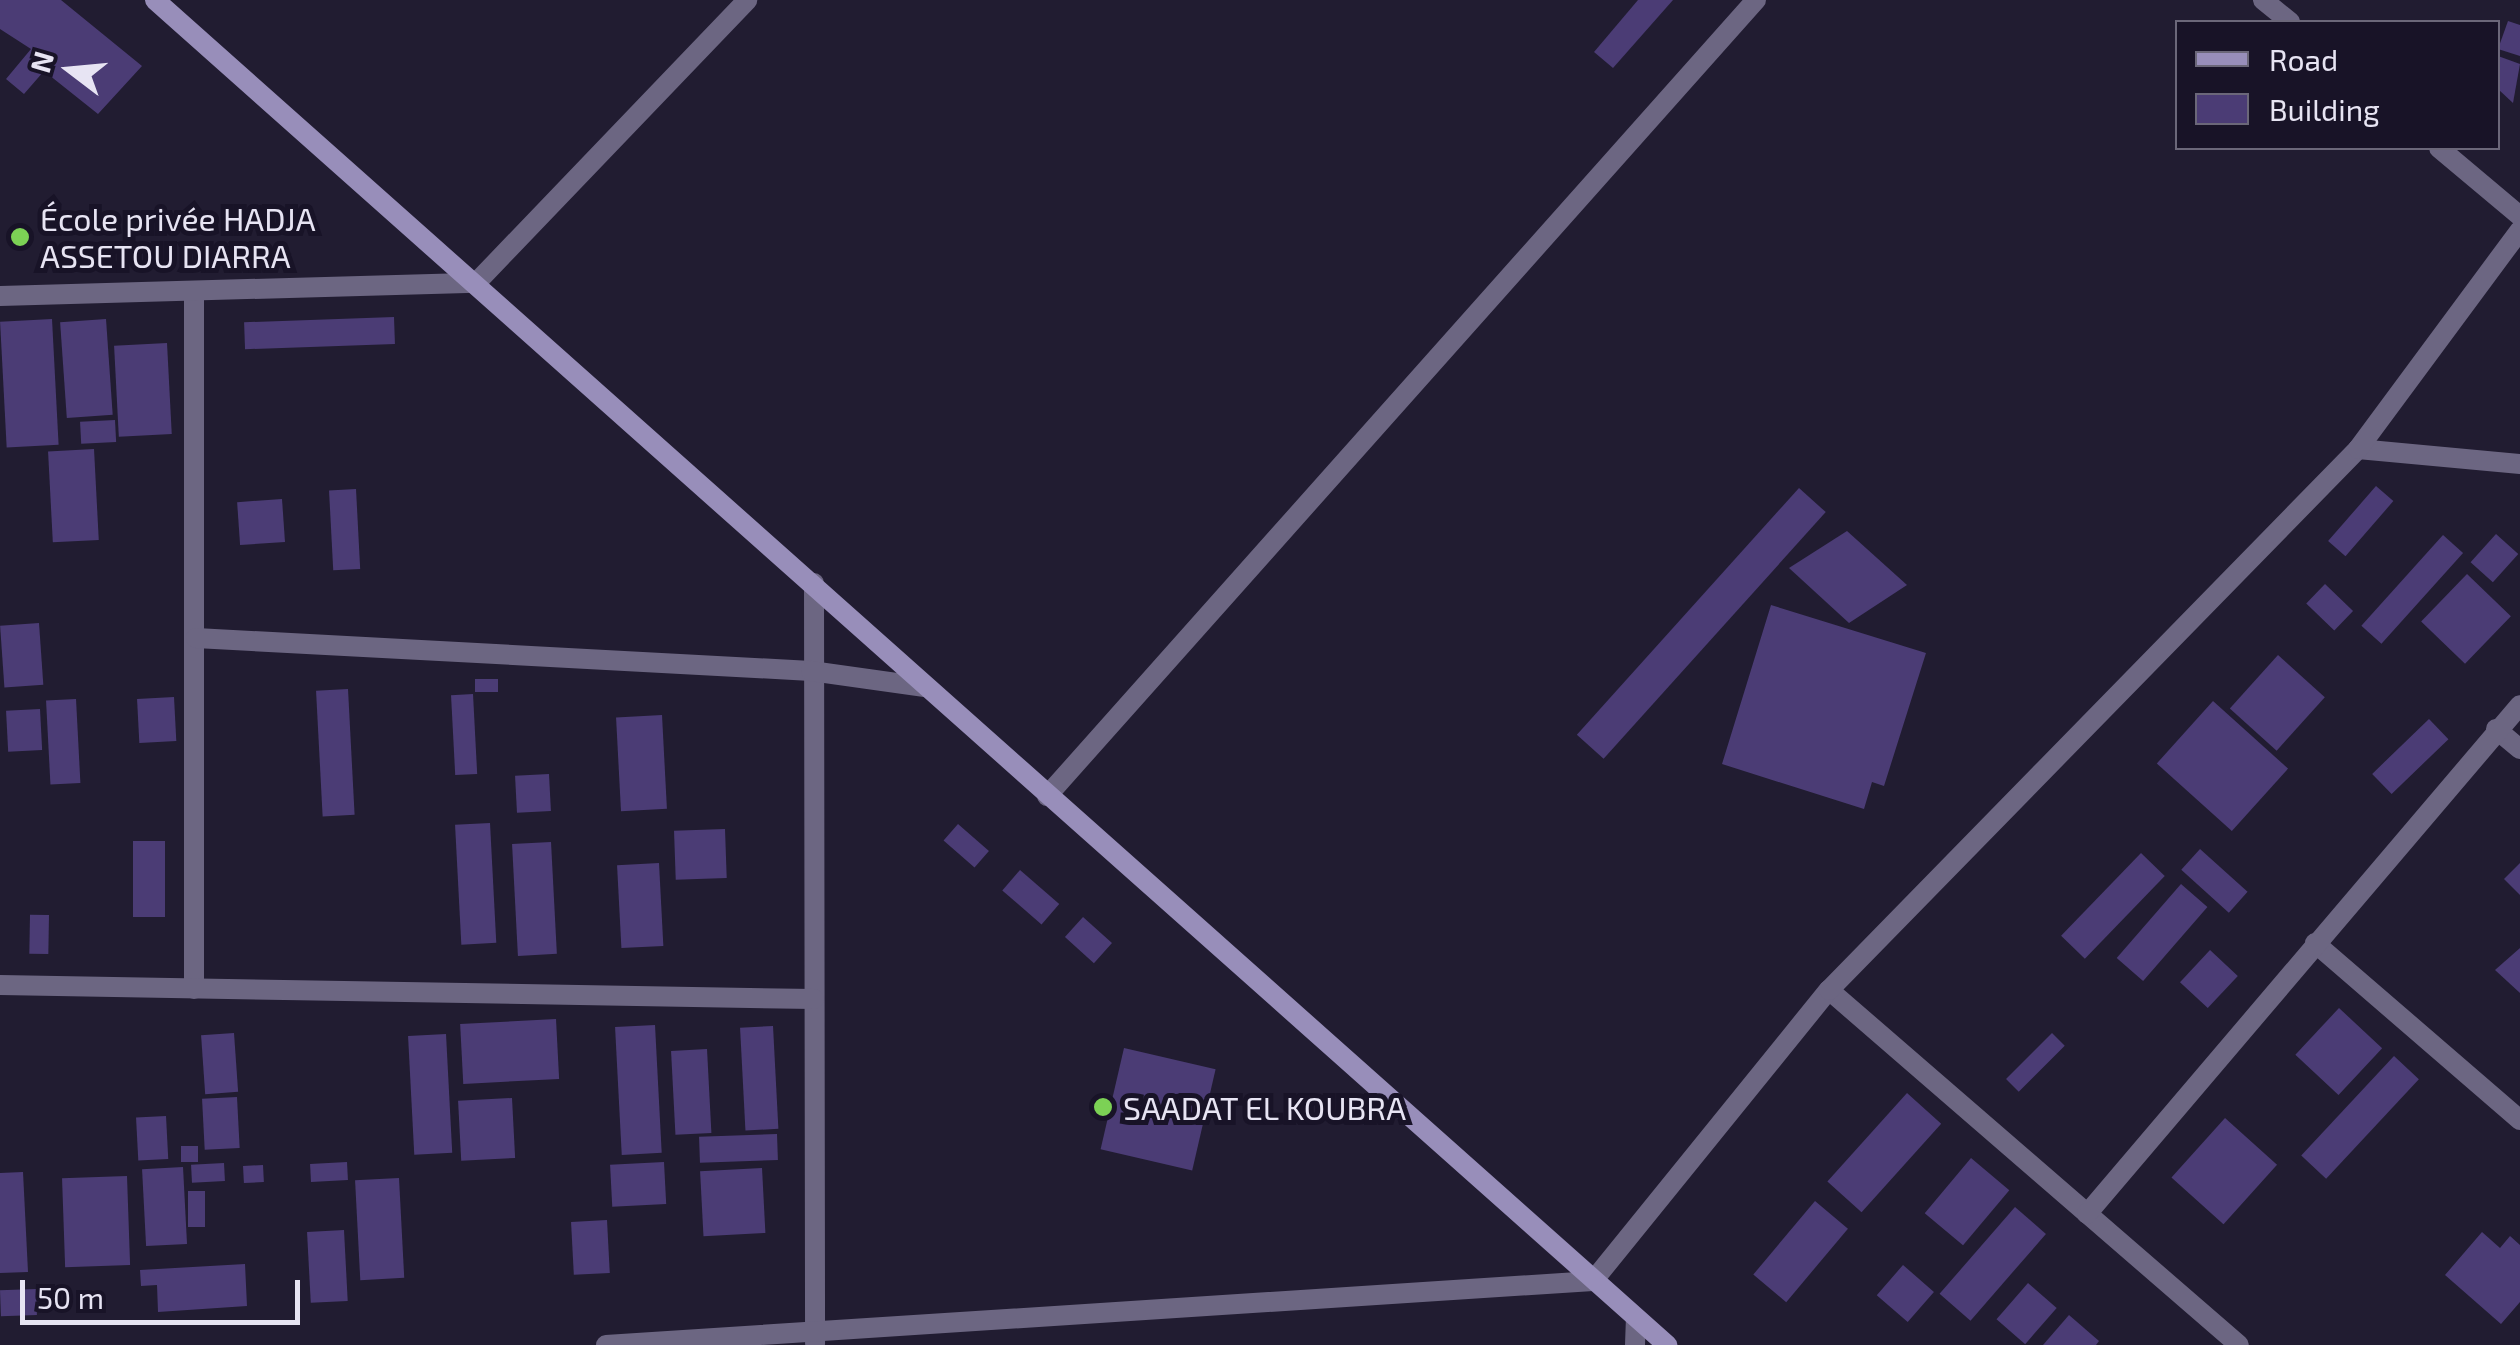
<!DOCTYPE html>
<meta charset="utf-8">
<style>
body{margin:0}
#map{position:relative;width:2520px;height:1345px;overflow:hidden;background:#211c31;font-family:"Exo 2",sans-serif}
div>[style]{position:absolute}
.building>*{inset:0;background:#4b3c75;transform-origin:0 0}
.street>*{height:20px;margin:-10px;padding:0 10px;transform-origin:10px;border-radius:10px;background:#6c6682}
.secondary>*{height:20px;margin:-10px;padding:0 10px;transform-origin:10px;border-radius:10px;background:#988eba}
.dots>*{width:28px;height:28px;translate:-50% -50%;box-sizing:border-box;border:5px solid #181327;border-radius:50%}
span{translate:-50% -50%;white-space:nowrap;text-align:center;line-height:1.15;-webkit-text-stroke:10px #181327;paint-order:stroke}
.poi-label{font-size:32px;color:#e7e4f3}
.left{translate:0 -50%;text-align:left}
.legend{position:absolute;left:2175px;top:20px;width:325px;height:130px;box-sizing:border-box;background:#181327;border:2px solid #6b6779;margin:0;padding:12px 18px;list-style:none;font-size:30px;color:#e7e4f3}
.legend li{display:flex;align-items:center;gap:20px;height:50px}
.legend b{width:50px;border:2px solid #6b6779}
.north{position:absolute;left:20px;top:20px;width:100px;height:100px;-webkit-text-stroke:8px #181327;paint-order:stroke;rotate:286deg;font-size:28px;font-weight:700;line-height:40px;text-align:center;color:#e7e4f3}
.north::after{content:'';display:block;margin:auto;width:35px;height:45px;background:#e7e4f3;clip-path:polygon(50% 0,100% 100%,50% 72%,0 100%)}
.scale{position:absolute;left:20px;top:1280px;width:280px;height:45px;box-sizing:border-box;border:5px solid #e7e4f3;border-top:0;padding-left:12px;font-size:30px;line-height:35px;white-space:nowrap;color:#e7e4f3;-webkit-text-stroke:8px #181327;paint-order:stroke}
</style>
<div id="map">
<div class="building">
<i style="clip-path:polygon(0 0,61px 0,142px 66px,98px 114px,44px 71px,24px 94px,6px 79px,31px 49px,0 29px)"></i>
<i style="clip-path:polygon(1638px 0,1673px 0,1613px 68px,1594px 52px)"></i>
<i style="clip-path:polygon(2508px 21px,2520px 25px,2520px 56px,2498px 49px)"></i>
<i style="clip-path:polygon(2498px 56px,2520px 64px,2513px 103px,2498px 89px)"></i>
<i style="left:394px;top:317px;width:27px;height:150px;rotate:88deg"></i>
<i style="left:52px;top:319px;width:126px;height:52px;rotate:87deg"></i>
<i style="left:106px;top:319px;width:96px;height:46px;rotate:86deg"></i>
<i style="left:167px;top:343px;width:91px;height:53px;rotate:87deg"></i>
<i style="left:115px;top:420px;width:22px;height:35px;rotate:87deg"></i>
<i style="left:94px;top:449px;width:91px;height:46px;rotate:87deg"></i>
<i style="left:2376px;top:486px;width:23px;height:73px;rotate:41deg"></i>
<i style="left:1799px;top:488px;width:36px;height:332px;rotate:42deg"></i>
<i style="left:356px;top:489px;width:80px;height:27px;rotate:87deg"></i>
<i style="left:282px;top:499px;width:43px;height:45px;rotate:86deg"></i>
<i style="clip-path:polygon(1847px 531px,1907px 585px,1849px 623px,1789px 568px)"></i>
<i style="left:2496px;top:534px;width:30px;height:38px;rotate:42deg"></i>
<i style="left:2443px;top:535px;width:27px;height:122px;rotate:42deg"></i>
<i style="left:2467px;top:574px;width:61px;height:66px;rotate:44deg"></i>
<i style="left:2325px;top:584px;width:39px;height:27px;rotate:44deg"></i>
<i style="clip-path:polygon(1771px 605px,1926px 653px,1884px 786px,1872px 782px,1864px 809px,1722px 764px)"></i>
<i style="left:39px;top:623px;width:62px;height:39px;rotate:86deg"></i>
<i style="left:2278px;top:655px;width:63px;height:72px;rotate:42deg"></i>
<i style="left:498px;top:679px;width:13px;height:23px;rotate:90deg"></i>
<i style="left:348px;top:689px;width:126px;height:32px;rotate:87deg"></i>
<i style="left:473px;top:694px;width:80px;height:22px;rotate:87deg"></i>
<i style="left:174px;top:697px;width:44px;height:37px;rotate:87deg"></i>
<i style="left:76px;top:699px;width:84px;height:30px;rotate:87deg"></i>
<i style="left:2213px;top:701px;width:101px;height:84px;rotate:42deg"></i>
<i style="left:40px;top:709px;width:41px;height:34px;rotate:87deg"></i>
<i style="left:662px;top:715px;width:94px;height:46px;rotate:87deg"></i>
<i style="left:2429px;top:719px;width:28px;height:79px;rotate:46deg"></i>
<i style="left:549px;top:774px;width:37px;height:34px;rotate:87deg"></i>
<i style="left:490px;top:823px;width:120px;height:35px;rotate:87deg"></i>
<i style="left:958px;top:824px;width:41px;height:22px;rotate:41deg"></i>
<i style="left:725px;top:829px;width:49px;height:51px;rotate:88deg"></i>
<i style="left:133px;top:841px;width:32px;height:76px"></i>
<i style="left:551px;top:842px;width:112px;height:39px;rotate:87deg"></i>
<i style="left:2200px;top:849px;width:64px;height:28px;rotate:42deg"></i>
<i style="left:2141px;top:853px;width:33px;height:115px;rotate:44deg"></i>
<i style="left:659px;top:863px;width:83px;height:42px;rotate:87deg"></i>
<i style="clip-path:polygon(2520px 863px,2520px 895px,2504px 879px)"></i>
<i style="left:1020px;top:870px;width:52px;height:27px;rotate:41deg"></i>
<i style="left:2181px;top:884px;width:35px;height:98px;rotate:41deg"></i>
<i style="left:49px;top:915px;width:39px;height:19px;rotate:91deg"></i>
<i style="left:1083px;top:917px;width:39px;height:27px;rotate:42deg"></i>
<i style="clip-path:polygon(2520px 948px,2520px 993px,2495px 970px)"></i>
<i style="left:2210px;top:950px;width:38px;height:44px;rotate:43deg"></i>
<i style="left:2339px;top:1008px;width:59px;height:64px;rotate:43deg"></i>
<i style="left:556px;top:1019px;width:60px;height:96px;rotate:87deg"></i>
<i style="left:655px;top:1025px;width:128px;height:40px;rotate:87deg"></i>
<i style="left:773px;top:1026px;width:103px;height:33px;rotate:87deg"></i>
<i style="left:234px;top:1033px;width:59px;height:33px;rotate:86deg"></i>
<i style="left:2052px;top:1033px;width:18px;height:65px;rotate:45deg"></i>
<i style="left:446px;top:1034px;width:119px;height:38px;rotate:87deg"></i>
<i style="left:1124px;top:1048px;width:94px;height:104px;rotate:13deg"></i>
<i style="left:707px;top:1049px;width:84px;height:36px;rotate:87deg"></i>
<i style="left:2394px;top:1056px;width:34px;height:136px;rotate:43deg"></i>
<i style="left:1907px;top:1093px;width:46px;height:119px;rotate:42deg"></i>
<i style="left:237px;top:1097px;width:51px;height:35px;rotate:87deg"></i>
<i style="left:512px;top:1098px;width:60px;height:54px;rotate:87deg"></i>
<i style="left:166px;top:1116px;width:43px;height:30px;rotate:87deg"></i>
<i style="left:2225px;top:1118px;width:70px;height:80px;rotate:42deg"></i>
<i style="left:777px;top:1134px;width:26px;height:78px;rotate:88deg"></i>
<i style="left:181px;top:1146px;width:17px;height:16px"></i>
<i style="left:1971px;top:1158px;width:50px;height:72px;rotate:40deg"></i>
<i style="left:347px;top:1162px;width:18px;height:37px;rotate:87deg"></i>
<i style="left:664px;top:1162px;width:42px;height:54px;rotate:87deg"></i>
<i style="left:224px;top:1163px;width:18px;height:33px;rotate:87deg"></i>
<i style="left:263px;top:1165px;width:17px;height:20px;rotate:87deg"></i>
<i style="left:183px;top:1167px;width:77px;height:41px;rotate:87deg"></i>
<i style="left:762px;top:1168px;width:65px;height:62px;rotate:87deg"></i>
<i style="clip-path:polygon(23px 1172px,28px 1272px,0 1273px,0 1173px)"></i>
<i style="left:127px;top:1176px;width:89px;height:65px;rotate:88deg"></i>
<i style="left:399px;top:1178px;width:100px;height:44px;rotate:87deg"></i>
<i style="left:188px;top:1191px;width:17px;height:36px"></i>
<i style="left:1815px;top:1201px;width:43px;height:96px;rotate:40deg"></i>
<i style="left:2015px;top:1207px;width:41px;height:115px;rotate:41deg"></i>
<i style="left:607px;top:1220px;width:53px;height:36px;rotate:87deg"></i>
<i style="left:344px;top:1230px;width:71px;height:37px;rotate:87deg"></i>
<i style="clip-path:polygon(2482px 1232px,2500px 1248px,2510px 1236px,2520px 1245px,2520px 1302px,2501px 1324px,2445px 1275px)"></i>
<i style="clip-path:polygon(245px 1264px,247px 1306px,158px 1312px,157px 1285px,141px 1286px,140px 1270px)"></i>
<i style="left:1903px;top:1265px;width:41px;height:40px;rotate:41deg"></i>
<i style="left:2028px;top:1283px;width:38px;height:48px;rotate:41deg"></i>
<i style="left:36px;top:1289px;width:26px;height:36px;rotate:88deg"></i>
<i style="clip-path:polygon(2069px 1315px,2099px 1341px,2096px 1345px,2043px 1345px)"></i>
</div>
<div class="street">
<i style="left:2263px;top:0;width:35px;rotate:39deg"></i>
<i style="left:2439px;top:148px;width:106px;rotate:40deg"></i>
<i style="left:194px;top:293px;width:696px;rotate:90deg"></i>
<i style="left:0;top:296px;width:476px;rotate:-1.6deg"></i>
<i style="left:476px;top:283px;width:392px;rotate:-46.2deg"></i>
<i style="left:2358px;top:449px;width:163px;rotate:5.3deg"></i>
<i style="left:814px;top:583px;width:760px;rotate:89.92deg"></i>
<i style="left:196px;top:638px;width:616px;rotate:3.07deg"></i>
<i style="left:811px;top:671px;width:115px;rotate:8deg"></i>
<i style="left:2496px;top:729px;width:31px;rotate:40deg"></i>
<i style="left:1047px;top:796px;width:1066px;rotate:-48.31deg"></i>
<i style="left:2315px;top:943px;width:271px;rotate:40.8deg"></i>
<i style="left:0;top:985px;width:814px;rotate:0.99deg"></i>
<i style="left:1829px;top:990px;width:542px;rotate:40.89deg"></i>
<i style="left:2087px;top:1214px;width:668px;rotate:-49.61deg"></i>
<i style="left:606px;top:1345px;width:989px;rotate:-3.71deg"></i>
<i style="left:1593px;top:1281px;width:375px;rotate:-51deg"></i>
<i style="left:1829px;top:990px;width:757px;rotate:-45.64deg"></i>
<i style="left:2358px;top:449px;width:272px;rotate:-53.5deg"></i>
<i style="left:1635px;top:1345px;width:26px;rotate:-88deg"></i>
</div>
<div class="secondary">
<i style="left:155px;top:0;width:2024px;rotate:41.65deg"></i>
</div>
<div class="dots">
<i style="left:20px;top:237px;background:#7cd155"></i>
<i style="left:1103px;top:1107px;background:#7cd155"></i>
</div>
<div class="poi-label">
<span class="left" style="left:40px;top:237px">École privée HADJA<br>ASSETOU DIARRA</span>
<span class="left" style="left:1123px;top:1107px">SAADAT EL KOUBRA</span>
</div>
<ul class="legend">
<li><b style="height:12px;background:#988eba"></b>Road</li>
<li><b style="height:28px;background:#4b3c75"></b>Building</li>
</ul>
<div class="north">N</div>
<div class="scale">50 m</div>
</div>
